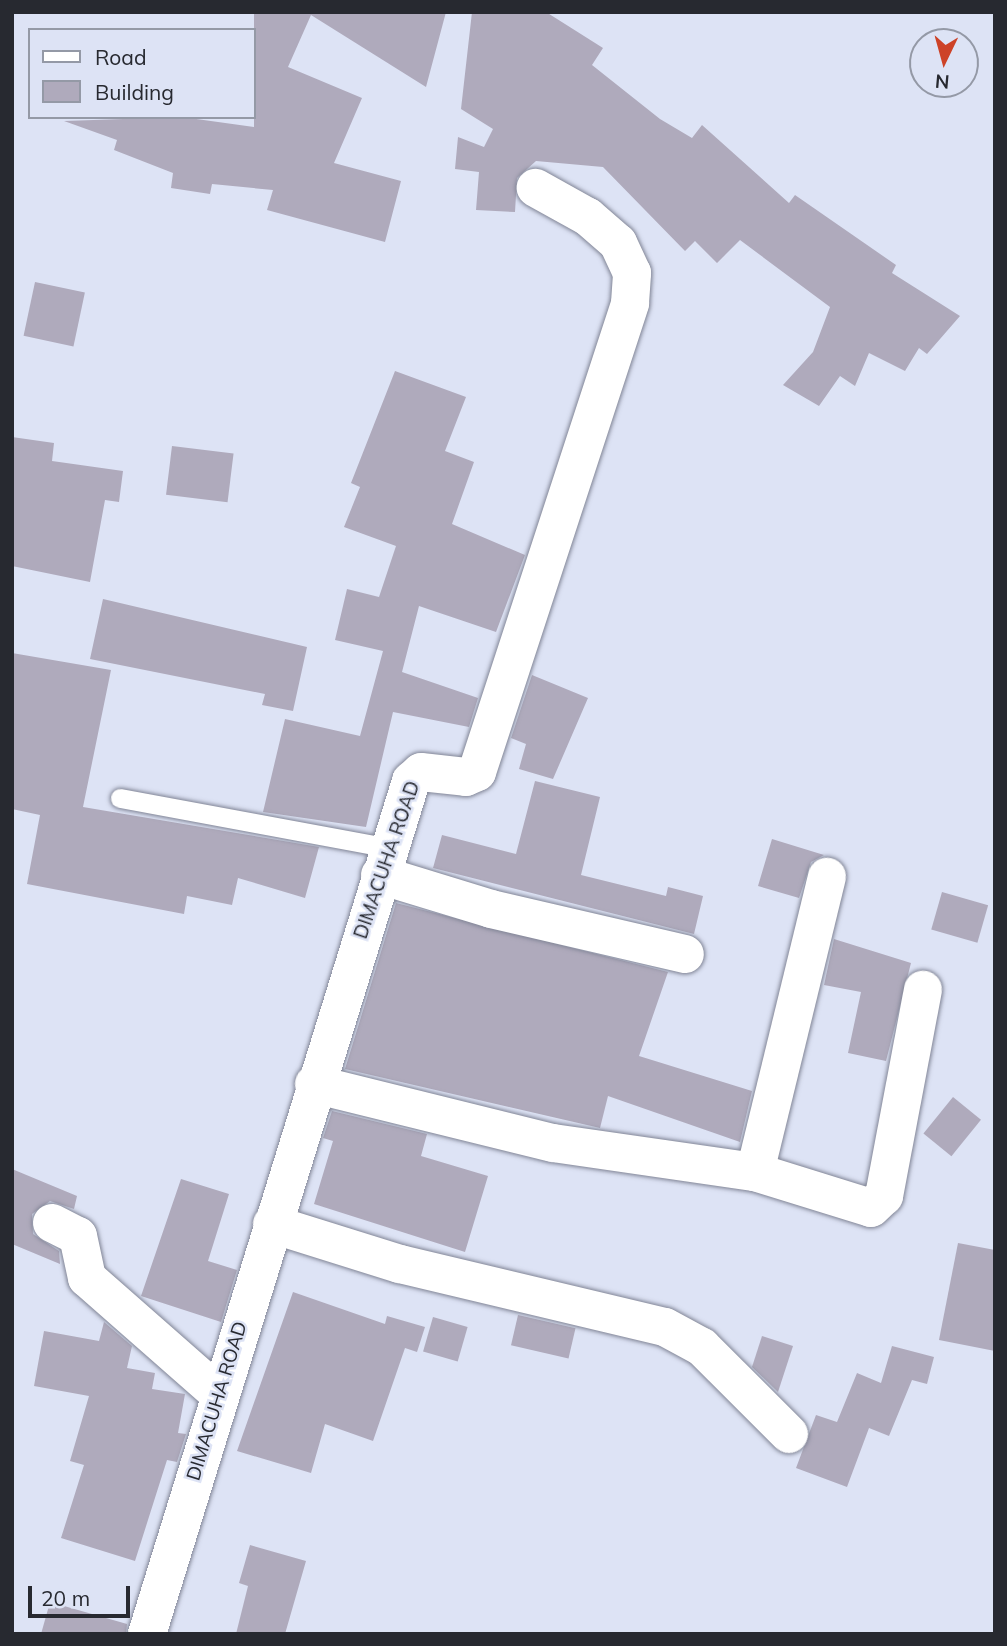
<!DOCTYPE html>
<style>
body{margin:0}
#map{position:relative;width:1007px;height:1646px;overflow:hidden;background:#dde3f5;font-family:Mulish,sans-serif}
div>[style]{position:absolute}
.building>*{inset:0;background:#afaabc;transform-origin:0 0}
.roads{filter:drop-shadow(0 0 2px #818596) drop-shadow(0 0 2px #818596)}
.service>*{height:19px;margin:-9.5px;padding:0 9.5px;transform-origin:9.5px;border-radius:9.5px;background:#fff}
.minor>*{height:38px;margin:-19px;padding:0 19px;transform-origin:19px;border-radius:19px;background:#fff}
span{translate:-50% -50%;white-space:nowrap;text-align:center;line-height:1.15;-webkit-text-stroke:5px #dde3f5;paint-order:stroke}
.street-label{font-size:19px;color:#272930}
.frame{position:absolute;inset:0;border:14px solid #272930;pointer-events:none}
.legend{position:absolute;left:28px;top:28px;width:228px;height:91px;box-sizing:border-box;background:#dde3f5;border:2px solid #9499a6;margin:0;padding:9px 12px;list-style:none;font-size:21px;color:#272930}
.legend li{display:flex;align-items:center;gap:14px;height:35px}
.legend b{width:35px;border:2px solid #9499a6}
.north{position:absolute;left:909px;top:28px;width:70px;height:70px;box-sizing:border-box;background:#dde3f5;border:2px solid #9499a6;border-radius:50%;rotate:185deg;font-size:19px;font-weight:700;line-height:28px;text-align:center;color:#272930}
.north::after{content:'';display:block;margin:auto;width:24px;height:32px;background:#cd4227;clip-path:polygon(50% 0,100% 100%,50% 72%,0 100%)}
.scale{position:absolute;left:28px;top:1586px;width:102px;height:32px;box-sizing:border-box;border:4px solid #272930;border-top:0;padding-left:9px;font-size:21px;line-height:24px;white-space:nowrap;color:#272930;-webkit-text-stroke:5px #dde3f5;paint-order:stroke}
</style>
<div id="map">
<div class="building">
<i style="clip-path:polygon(254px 12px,446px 12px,426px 87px,311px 15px,288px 67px,362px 98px,334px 163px,401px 181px,385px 242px,267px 210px,273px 190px,212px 184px,210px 194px,171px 188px,173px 173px,114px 150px,117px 140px,64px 121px,182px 117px,254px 127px)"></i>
<i style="clip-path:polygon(472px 12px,546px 12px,603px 48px,592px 65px,660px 119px,692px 138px,702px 125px,789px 203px,795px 195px,896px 265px,892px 273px,960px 316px,927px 354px,919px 348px,905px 371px,869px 353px,855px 386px,840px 376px,819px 406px,783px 385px,813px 352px,830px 307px,740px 240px,717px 263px,695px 241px,685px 251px,603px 167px,536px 161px,517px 178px,515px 212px,476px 210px,479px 172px,455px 169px,458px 137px,484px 147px,493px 129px,461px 109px)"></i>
<i style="left:35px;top:282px;width:51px;height:55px;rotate:12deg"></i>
<i style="clip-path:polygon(395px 371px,466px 397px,445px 451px,474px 462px,452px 524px,525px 555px,496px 632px,419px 606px,402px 672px,478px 698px,469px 727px,393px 712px,366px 827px,263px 812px,285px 719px,360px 736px,383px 651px,335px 640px,347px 589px,379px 597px,396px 546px,344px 527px,360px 487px,351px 483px)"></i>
<i style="clip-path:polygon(12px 437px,54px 443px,52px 461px,123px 471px,119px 502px,105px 500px,90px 582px,12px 566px)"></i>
<i style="left:172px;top:446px;width:62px;height:49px;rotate:7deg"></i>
<i style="clip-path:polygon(103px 599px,307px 647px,293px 711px,262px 705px,265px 694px,90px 659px)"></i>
<i style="clip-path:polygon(12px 653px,111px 670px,83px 807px,319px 847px,305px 898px,238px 878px,232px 905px,187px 896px,184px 914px,27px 884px,40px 815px,12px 809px)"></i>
<i style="clip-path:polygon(532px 675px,588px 698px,553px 779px,519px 769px,526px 744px,511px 738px)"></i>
<i style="clip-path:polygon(535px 781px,600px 797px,581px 875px,666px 896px,668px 887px,703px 896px,694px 934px,433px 868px,442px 835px,516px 854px)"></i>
<i style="clip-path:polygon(772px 839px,824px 855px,811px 862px,799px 898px,758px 886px)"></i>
<i style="left:942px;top:892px;width:48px;height:39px;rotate:16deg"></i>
<i style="clip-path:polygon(396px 903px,668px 972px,639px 1056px,752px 1091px,740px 1142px,608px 1096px,600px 1128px,345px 1069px)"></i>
<i style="clip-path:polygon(834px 939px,911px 963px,886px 1061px,848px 1053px,861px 992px,824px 985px)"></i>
<i style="left:953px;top:1097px;width:36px;height:47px;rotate:39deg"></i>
<i style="clip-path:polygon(332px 1111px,427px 1134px,421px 1156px,488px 1176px,465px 1252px,314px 1204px,333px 1141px,323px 1138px)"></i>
<i style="clip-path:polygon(12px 1169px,77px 1196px,74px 1209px,50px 1201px,32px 1214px,33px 1234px,59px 1251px,60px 1264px,12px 1244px)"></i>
<i style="clip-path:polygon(181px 1179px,229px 1194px,208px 1261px,237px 1270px,221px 1322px,141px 1296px)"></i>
<i style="clip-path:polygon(958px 1243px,995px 1250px,995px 1351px,939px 1340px)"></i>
<i style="clip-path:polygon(293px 1292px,385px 1324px,387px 1316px,425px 1327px,417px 1352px,405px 1348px,373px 1441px,325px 1424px,311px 1473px,237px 1451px)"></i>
<i style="left:518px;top:1315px;width:59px;height:31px;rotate:13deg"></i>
<i style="left:433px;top:1317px;width:36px;height:36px;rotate:16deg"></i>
<i style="clip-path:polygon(104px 1322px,132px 1346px,127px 1368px,155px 1373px,152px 1389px,185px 1394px,178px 1433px,186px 1434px,177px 1462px,167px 1460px,135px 1561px,61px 1538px,84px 1465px,70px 1461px,89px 1396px,34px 1386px,44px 1331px,99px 1341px)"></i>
<i style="clip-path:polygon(762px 1336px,793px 1346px,778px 1392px,752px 1367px)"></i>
<i style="clip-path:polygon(892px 1346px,934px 1357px,927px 1384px,912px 1380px,889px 1436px,869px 1428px,847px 1487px,796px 1468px,816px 1415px,837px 1422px,857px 1373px,881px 1383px)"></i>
<i style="clip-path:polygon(250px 1545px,306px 1561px,285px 1634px,236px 1634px,248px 1586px,239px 1583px)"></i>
<i style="clip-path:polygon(50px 1602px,127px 1624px,126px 1634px,41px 1634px)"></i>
</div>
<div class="roads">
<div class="service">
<i style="left:120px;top:798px;width:274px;rotate:10.5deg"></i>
</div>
<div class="minor">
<i style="left:380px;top:875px;width:116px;rotate:17deg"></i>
<i style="left:491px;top:909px;width:199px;rotate:13.1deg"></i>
<i style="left:314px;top:1084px;width:246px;rotate:13.9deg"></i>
<i style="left:553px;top:1143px;width:204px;rotate:8.2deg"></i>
<i style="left:755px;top:1172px;width:121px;rotate:17.2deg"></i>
<i style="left:871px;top:1208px;width:18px;rotate:-43deg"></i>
<i style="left:884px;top:1196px;width:210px;rotate:-79.3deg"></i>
<i style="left:755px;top:1172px;width:304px;rotate:-76.3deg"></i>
<i style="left:52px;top:1223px;width:29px;rotate:27deg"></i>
<i style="left:78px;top:1236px;width:43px;rotate:77.9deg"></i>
<i style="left:87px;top:1278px;width:176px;rotate:41.3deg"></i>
<i style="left:272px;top:1224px;width:134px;rotate:17.4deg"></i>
<i style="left:400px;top:1264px;width:272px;rotate:13.4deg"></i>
<i style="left:665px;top:1327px;width:42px;rotate:28.4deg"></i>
<i style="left:702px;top:1347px;width:123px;rotate:45deg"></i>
<i style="left:147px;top:1634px;width:893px;rotate:-72.8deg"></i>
<i style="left:411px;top:781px;width:13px;rotate:-42deg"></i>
<i style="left:421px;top:772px;width:45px;rotate:6.3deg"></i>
<i style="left:466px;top:777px;width:12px;rotate:-24deg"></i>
<i style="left:477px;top:772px;width:493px;rotate:-71.9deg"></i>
<i style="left:630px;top:303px;width:30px;rotate:-86deg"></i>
<i style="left:632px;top:273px;width:33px;rotate:-115deg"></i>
<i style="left:618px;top:243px;width:40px;rotate:-139deg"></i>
<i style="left:588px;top:217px;width:60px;rotate:-150.9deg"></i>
</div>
</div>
<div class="street-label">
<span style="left:387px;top:860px;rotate:-71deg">DIMACUHA ROAD</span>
<span style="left:217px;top:1401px;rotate:-73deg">DIMACUHA ROAD</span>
</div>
<div class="frame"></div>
<ul class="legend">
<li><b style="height:9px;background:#fff"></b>Road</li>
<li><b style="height:19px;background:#afaabc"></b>Building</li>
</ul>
<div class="north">N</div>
<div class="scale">20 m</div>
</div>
